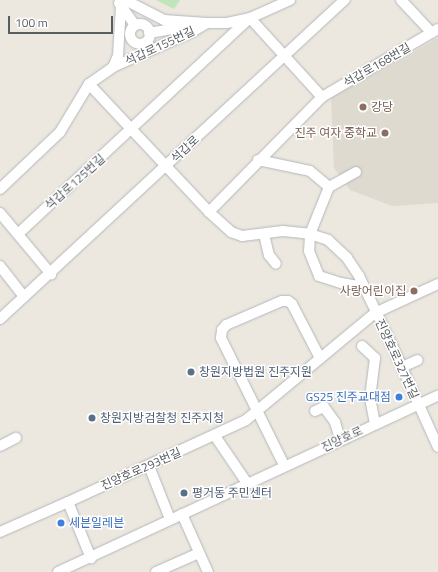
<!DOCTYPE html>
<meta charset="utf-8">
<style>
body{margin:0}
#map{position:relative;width:438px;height:572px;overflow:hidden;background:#ece8df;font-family:"Titillium Web","Noto Sans KR",sans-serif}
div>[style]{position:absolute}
.education>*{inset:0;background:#dedad0}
.green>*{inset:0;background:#bfe5bb}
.roads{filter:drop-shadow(0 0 1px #b3b7bb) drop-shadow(0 0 1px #b3b7bb)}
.minor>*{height:10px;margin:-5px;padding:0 5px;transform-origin:5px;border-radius:5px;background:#fff}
.minor>.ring{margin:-5px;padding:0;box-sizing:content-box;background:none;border:10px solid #fff;border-radius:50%}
.dots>*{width:11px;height:11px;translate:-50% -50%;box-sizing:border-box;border:2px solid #fff;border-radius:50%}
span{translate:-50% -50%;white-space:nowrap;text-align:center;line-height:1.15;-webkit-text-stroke:3px #fff;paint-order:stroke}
.street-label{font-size:12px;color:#585d61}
.education-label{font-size:12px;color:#785e54}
.left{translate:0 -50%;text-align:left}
.right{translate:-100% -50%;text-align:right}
.service-label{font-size:12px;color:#4e5e75}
.shop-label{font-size:12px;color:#366cbe}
.scale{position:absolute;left:8px;top:16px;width:105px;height:18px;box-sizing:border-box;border:2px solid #585d61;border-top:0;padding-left:5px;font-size:12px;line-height:14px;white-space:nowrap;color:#585d61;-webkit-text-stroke:3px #fff;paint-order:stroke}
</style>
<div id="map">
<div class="education">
<i style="clip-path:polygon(438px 38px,438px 203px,392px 206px,350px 190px,334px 168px,331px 98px)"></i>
</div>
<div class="green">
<i style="clip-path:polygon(156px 0,180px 0,174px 9px)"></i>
</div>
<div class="roads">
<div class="minor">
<i style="left:125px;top:0;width:44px;rotate:27.1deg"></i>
<i style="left:164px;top:20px;width:43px;rotate:4deg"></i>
<i style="left:207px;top:23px;width:20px"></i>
<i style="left:227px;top:23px;width:24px;rotate:-12deg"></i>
<i style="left:250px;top:18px;width:44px;rotate:-24.2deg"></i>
<i style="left:401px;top:0;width:45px;rotate:46.8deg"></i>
<i style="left:119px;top:3px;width:27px;rotate:54deg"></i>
<i class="ring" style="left:130px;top:24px;width:10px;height:10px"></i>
<i style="left:149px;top:33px;width:41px;rotate:-9.9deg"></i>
<i style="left:113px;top:67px;width:12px;rotate:-66deg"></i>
<i style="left:118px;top:56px;width:51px;rotate:-86.6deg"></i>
<i style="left:89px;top:84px;width:175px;rotate:46.8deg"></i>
<i style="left:209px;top:212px;width:30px;rotate:42deg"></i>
<i style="left:231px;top:232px;width:12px;rotate:20deg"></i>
<i style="left:242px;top:236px;width:41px;rotate:-7deg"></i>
<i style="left:283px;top:231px;width:27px;rotate:6deg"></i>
<i style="left:310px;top:234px;width:19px;rotate:18deg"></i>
<i style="left:328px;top:240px;width:26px;rotate:43deg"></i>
<i style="left:347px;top:258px;width:22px;rotate:56deg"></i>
<i style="left:359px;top:276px;width:74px;rotate:64.5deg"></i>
<i style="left:391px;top:343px;width:114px;rotate:65.7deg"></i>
<i style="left:322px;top:97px;width:134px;rotate:-30.4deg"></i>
<i style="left:258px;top:160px;width:53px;rotate:11.9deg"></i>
<i style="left:310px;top:171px;width:25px;rotate:40deg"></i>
<i style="left:356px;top:172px;width:31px;rotate:151deg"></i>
<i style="left:329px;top:187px;width:51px;rotate:112deg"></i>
<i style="left:310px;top:234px;width:17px;rotate:93deg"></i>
<i style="left:309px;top:251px;width:27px;rotate:68deg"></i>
<i style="left:319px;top:276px;width:23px;rotate:18deg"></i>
<i style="left:341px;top:283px;width:23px;rotate:10deg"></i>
<i style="left:0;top:189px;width:83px;rotate:-43.5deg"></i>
<i style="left:60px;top:132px;width:56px;rotate:-58.9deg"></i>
<i style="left:89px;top:84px;width:29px;rotate:-35deg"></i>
<i style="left:113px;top:67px;width:86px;rotate:-23.9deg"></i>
<i style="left:192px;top:32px;width:17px;rotate:-31deg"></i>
<i style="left:0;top:213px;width:80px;rotate:50.1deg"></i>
<i style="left:18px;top:234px;width:317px;rotate:-43deg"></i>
<i style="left:250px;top:18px;width:107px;rotate:47.7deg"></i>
<i style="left:322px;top:97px;width:161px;rotate:134.5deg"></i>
<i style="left:264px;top:234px;width:22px;rotate:77deg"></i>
<i style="left:269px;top:255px;width:11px;rotate:52deg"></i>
<i style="left:0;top:266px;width:39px;rotate:52deg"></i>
<i style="left:0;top:319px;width:470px;rotate:-42.8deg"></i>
<i style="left:362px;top:346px;width:18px;rotate:43deg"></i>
<i style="left:375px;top:358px;width:40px;rotate:97.1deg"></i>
<i style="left:370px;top:398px;width:26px;rotate:79deg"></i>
<i style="left:402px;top:367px;width:17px;rotate:-24deg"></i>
<i style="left:315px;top:411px;width:10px;rotate:-24deg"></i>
<i style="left:324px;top:407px;width:19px;rotate:54deg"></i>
<i style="left:335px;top:422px;width:19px;rotate:74deg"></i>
<i style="left:215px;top:436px;width:57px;rotate:55.8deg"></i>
<i style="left:0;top:446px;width:18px;rotate:-27deg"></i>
<i style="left:284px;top:465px;width:142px;rotate:-116.4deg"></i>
<i style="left:221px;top:338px;width:8px;rotate:-83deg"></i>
<i style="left:222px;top:330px;width:6px;rotate:-51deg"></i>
<i style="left:226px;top:325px;width:61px;rotate:-23.2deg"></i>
<i style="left:282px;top:301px;width:6px"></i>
<i style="left:288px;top:301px;width:5px;rotate:37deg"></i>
<i style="left:292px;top:304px;width:61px;rotate:62.6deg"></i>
<i style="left:149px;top:466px;width:57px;rotate:68.4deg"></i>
<i style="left:68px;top:502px;width:196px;rotate:-24.7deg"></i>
<i style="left:246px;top:420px;width:168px;rotate:-39.7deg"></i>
<i style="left:375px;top:313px;width:69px;rotate:-24.7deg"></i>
<i style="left:182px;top:514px;width:64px;rotate:65.9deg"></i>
<i style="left:0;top:532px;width:74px;rotate:-23.8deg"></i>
<i style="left:68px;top:502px;width:61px;rotate:67.7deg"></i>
<i style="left:58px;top:572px;width:419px;rotate:-24.9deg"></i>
<i style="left:156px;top:572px;width:47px;rotate:-23.8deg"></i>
</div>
</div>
<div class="dots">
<i style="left:363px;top:107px;background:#8d6e63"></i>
<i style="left:385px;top:133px;background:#8d6e63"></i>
<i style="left:414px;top:291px;background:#8d6e63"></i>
<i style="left:191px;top:372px;background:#5c6f8a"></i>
<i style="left:399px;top:397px;background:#3f7fe0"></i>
<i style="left:92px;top:418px;background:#5c6f8a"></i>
<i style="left:184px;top:493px;background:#5c6f8a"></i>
<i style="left:61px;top:523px;background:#3f7fe0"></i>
</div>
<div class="street-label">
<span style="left:160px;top:46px;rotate:-25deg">석갑로155번길</span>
<span style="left:377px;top:65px;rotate:-30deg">석갑로168번길</span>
<span style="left:185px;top:149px;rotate:-43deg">석갑로</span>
<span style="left:75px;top:182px;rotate:-42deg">석갑로125번길</span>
<span style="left:397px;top:359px;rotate:65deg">진양호로327번길</span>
<span style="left:342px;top:439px;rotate:-25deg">진양호로</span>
<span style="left:141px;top:469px;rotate:-24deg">진양호로293번길</span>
</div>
<div class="education-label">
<span class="left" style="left:371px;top:107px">강당</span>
<span class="right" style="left:377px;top:133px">진주 여자 중학교</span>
<span class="right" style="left:406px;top:291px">사랑어린이집</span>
</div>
<div class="service-label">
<span class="left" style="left:199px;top:372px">창원지방법원 진주지원</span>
<span class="left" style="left:100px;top:418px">창원지방검찰청 진주지청</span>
<span class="left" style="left:192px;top:493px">평거동 주민센터</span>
</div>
<div class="shop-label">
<span class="right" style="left:391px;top:397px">GS25 진주교대점</span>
<span class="left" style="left:69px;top:523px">세븐일레븐</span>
</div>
<div class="scale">100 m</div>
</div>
